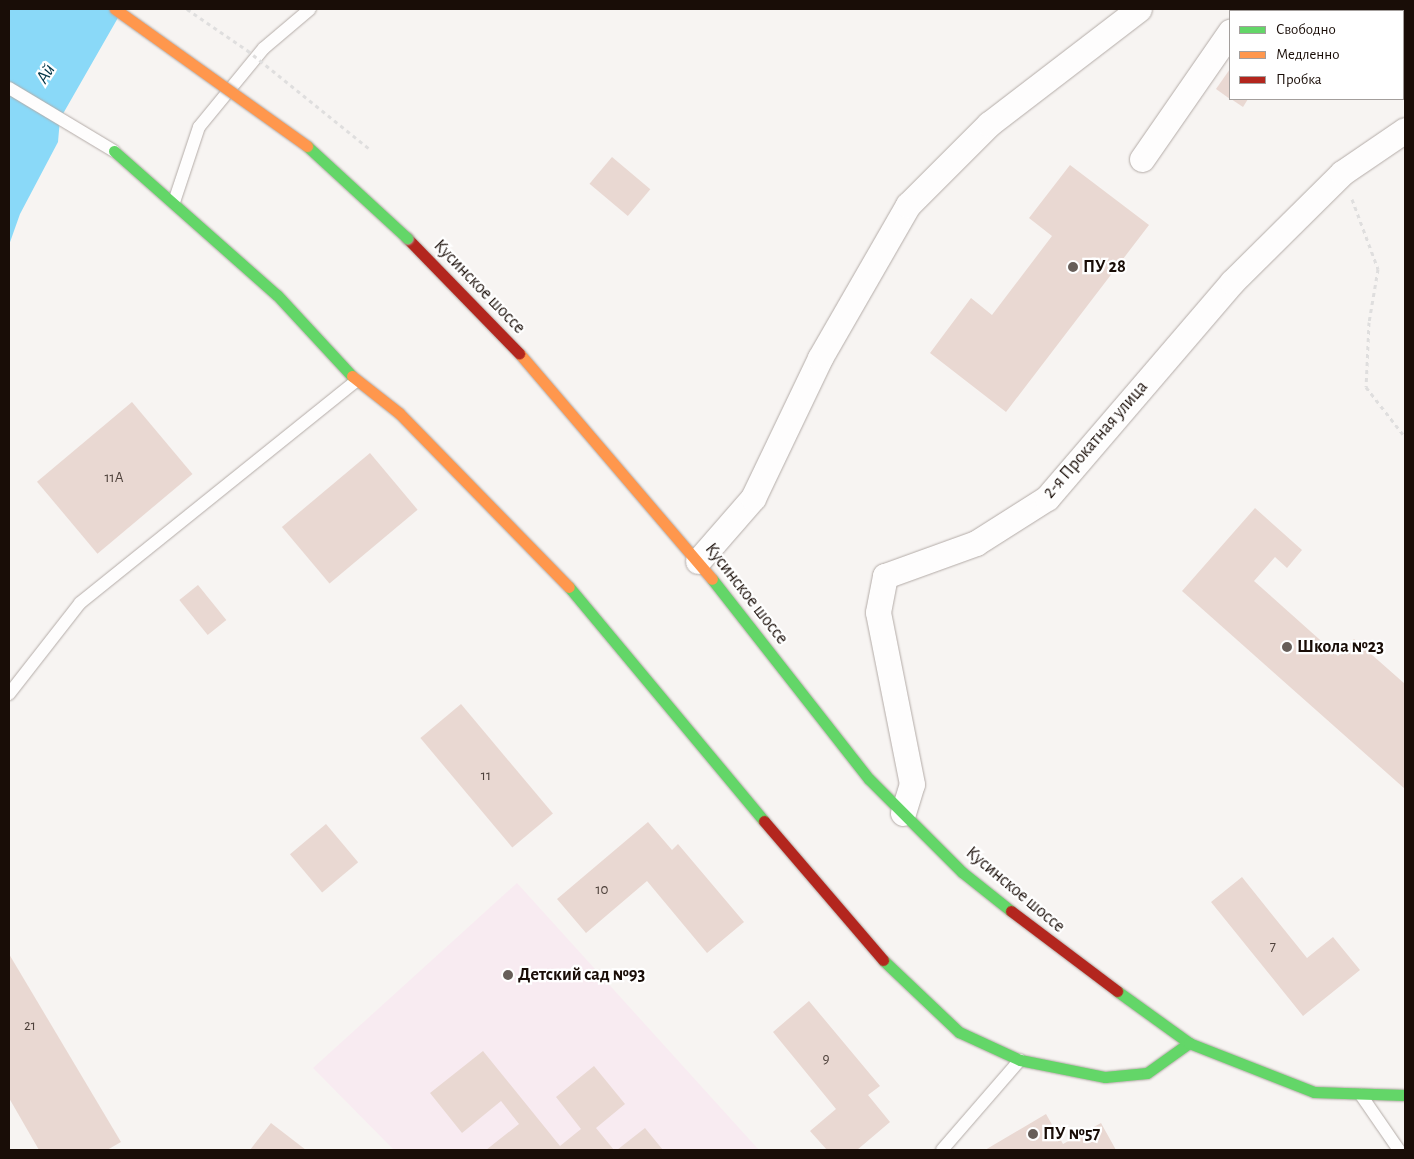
<!DOCTYPE html>
<meta charset="utf-8">
<style>
body{margin:0}
#map{position:relative;width:1414px;height:1159px;overflow:hidden;background:#f7f4f2;font-family:"Alegreya Sans",sans-serif}
div>[style]{position:absolute}
.education>*{inset:0;background:#f8ebf1}
.water>*{inset:0;background:#8ad9f8}
.building>*{inset:0;background:#e9d8d2;transform-origin:0 0}
.path>*{height:3px;margin-top:-1.5px;transform-origin:0;background:repeating-linear-gradient(90deg,#dfdede 0 4px,transparent 0 8px)}
.roads{filter:drop-shadow(0 0 1px #b3aba7) drop-shadow(0 0 1px #b3aba7)}
.lane>*{height:12px;margin:-6px;padding:0 6px;transform-origin:6px;border-radius:6px;background:#fefdfd}
.street>*{height:25px;margin:-12.5px;padding:0 12.5px;transform-origin:12.5px;border-radius:12.5px;background:#fefdfd}
.fast>*{height:11px;margin:-5.5px;padding:0 5.5px;transform-origin:5.5px;border-radius:5.5px;background:#63d668}
.slow>*{height:11px;margin:-5.5px;padding:0 5.5px;transform-origin:5.5px;border-radius:5.5px;background:#ff974d}
.jam>*{height:11px;margin:-5.5px;padding:0 5.5px;transform-origin:5.5px;border-radius:5.5px;background:#b3261e}
.path-bridge>*{height:3px;margin-top:-1.5px;transform-origin:0;background:repeating-linear-gradient(90deg,#dfdede 0 4px,transparent 0 8px)}
.bridges{filter:drop-shadow(0 0 1px #b3aba7) drop-shadow(0 0 1px #b3aba7)}
.fast-bridge>*{height:11px;margin:-5.5px;padding:0 5.5px;transform-origin:5.5px;border-radius:5.5px;background:#63d668}
.slow-bridge>*{height:11px;margin:-5.5px;padding:0 5.5px;transform-origin:5.5px;border-radius:5.5px;background:#ff974d}
.dots>*{width:14px;height:14px;translate:-50% -50%;box-sizing:border-box;border:2px solid #fff;border-radius:50%}
span{translate:-50% -50%;white-space:nowrap;text-align:center;line-height:1.15;-webkit-text-stroke:4.5px #fff;paint-order:stroke}
.number-label{font-size:15px;color:#4d403a}
.number-label span{-webkit-text-stroke-width:0}
.poi-label{font-size:18px;color:#190d07;font-weight:700}
.left{translate:0 -50%;text-align:left}
.street-label{font-size:18px;color:#190d07}
.water-label{font-size:19px;color:#003547;font-style:italic}
.frame{position:absolute;inset:0;border:10px solid #190d07;pointer-events:none}
.legend{position:absolute;left:1229px;top:10px;width:175px;height:90px;box-sizing:border-box;background:#fff;border:1px solid #a39e9c;margin:0;padding:6px 9px;list-style:none;font-size:15px;color:#190d07}
.legend li{display:flex;align-items:center;gap:10px;height:25px}
.legend b{width:25px;border:1px solid #a39e9c}
</style>
<div id="map">
<div class="education">
<i style="clip-path:polygon(517px 883px,759px 1150px,394px 1150px,313px 1068px)"></i>
</div>
<div class="water">
<i style="clip-path:polygon(9px 9px,123px 9px,60px 119px,58px 142px,20px 214px,9px 245px)"></i>
</div>
<div class="building">
<i style="clip-path:polygon(1273px 9px,1289px 9px,1292px 11px,1271px 11px)"></i>
<i style="clip-path:polygon(1230px 69px,1230px 99px,1216px 89px)"></i>
<i style="clip-path:polygon(1231px 99px,1248px 99px,1243px 107px)"></i>
<i style="left:612px;top:157px;width:50px;height:35px;rotate:40deg"></i>
<i style="clip-path:polygon(1070px 165px,1149px 225px,1006px 412px,930px 353px,971px 298px,992px 315px,1052px 236px,1029px 218px)"></i>
<i style="left:132px;top:402px;width:94px;height:124px;rotate:50deg"></i>
<i style="left:370px;top:453px;width:74px;height:115px;rotate:50deg"></i>
<i style="clip-path:polygon(1255px 508px,1302px 550px,1287px 568px,1275px 557px,1254px 581px,1338px 656px,1354px 639px,1405px 684px,1405px 789px,1182px 591px)"></i>
<i style="left:198px;top:585px;width:45px;height:24px;rotate:51deg"></i>
<i style="left:461px;top:704px;width:143px;height:53px;rotate:50deg"></i>
<i style="clip-path:polygon(648px 822px,672px 850px,678px 844px,744px 922px,707px 953px,647px 881px,586px 933px,557px 899px)"></i>
<i style="left:326px;top:824px;width:50px;height:47px;rotate:50deg"></i>
<i style="clip-path:polygon(1242px 877px,1307px 958px,1333px 937px,1360px 970px,1303px 1016px,1211px 902px)"></i>
<i style="clip-path:polygon(9px 954px,121px 1142px,107px 1150px,39px 1150px,9px 1098px)"></i>
<i style="clip-path:polygon(809px 1001px,880px 1086px,868px 1095px,890px 1122px,857px 1150px,827px 1150px,810px 1131px,836px 1109px,773px 1032px)"></i>
<i style="clip-path:polygon(483px 1051px,560px 1146px,581px 1129px,556px 1097px,594px 1066px,625px 1104px,596px 1128px,614px 1150px,486px 1150px,519px 1124px,501px 1101px,462px 1133px,430px 1093px)"></i>
<i style="clip-path:polygon(1046px 1114px,1063px 1144px,1101px 1123px,1116px 1150px,985px 1150px)"></i>
<i style="clip-path:polygon(271px 1123px,306px 1150px,250px 1150px)"></i>
<i style="clip-path:polygon(645px 1128px,663px 1150px,617px 1150px)"></i>
</div>
<div class="path">
<i style="left:1352px;top:199px;width:75px;rotate:69.6deg"></i>
<i style="left:1378px;top:269px;width:54px;rotate:99.6deg"></i>
<i style="left:1369px;top:322px;width:65px;rotate:92.6deg"></i>
<i style="left:1366px;top:387px;width:63px;rotate:52deg"></i>
</div>
<div class="roads">
<div class="lane">
<i style="left:9px;top:88px;width:122px;rotate:31deg"></i>
<i style="left:174px;top:202px;width:79px;rotate:-71.6deg"></i>
<i style="left:199px;top:127px;width:102px;rotate:-50.6deg"></i>
<i style="left:264px;top:48px;width:60px;rotate:-40.3deg"></i>
<i style="left:9px;top:694px;width:115px;rotate:-52deg"></i>
<i style="left:80px;top:603px;width:354px;rotate:-38.8deg"></i>
<i style="left:1361px;top:1095px;width:67px;rotate:55.4deg"></i>
<i style="left:942px;top:1150px;width:119px;rotate:-49.1deg"></i>
</div>
<div class="street">
<i style="left:1245px;top:11px;width:3px;rotate:-45deg"></i>
<i style="left:1142px;top:159px;width:155px;rotate:-55.3deg"></i>
<i style="left:698px;top:561px;width:84px;rotate:-48.9deg"></i>
<i style="left:753px;top:498px;width:155px;rotate:-64.4deg"></i>
<i style="left:820px;top:358px;width:177px;rotate:-60.1deg"></i>
<i style="left:908px;top:205px;width:115px;rotate:-45deg"></i>
<i style="left:989px;top:124px;width:189px;rotate:-37.5deg"></i>
<i style="left:903px;top:813px;width:30px;rotate:-73deg"></i>
<i style="left:912px;top:784px;width:175px;rotate:-101.2deg"></i>
<i style="left:878px;top:612px;width:37px;rotate:-79deg"></i>
<i style="left:885px;top:576px;width:97px;rotate:-19.9deg"></i>
<i style="left:976px;top:543px;width:84px;rotate:-32.4deg"></i>
<i style="left:1047px;top:498px;width:284px;rotate:-49.4deg"></i>
<i style="left:1232px;top:282px;width:155px;rotate:-44.7deg"></i>
<i style="left:1342px;top:173px;width:76px;rotate:-34.3deg"></i>
</div>
<div class="fast">
<i style="left:114px;top:151px;width:217px;rotate:41.5deg"></i>
<i style="left:277px;top:295px;width:110px;rotate:47.2deg"></i>
<i style="left:712px;top:579px;width:254px;rotate:51.9deg"></i>
<i style="left:869px;top:779px;width:132px;rotate:45deg"></i>
<i style="left:962px;top:872px;width:63px;rotate:38.5deg"></i>
<i style="left:569px;top:587px;width:305px;rotate:50.2deg"></i>
<i style="left:883px;top:960px;width:105px;rotate:43.5deg"></i>
<i style="left:959px;top:1032px;width:67px;rotate:24.7deg"></i>
<i style="left:1020px;top:1060px;width:87px;rotate:11.3deg"></i>
<i style="left:1105px;top:1077px;width:42px;rotate:-5.4deg"></i>
<i style="left:1147px;top:1073px;width:52px;rotate:-35.5deg"></i>
<i style="left:1117px;top:991px;width:89px;rotate:35.8deg"></i>
<i style="left:1189px;top:1043px;width:134px;rotate:21.4deg"></i>
<i style="left:1314px;top:1092px;width:91px;rotate:1.9deg"></i>
</div>
<div class="slow">
<i style="left:519px;top:353px;width:297px;rotate:49.5deg"></i>
<i style="left:352px;top:376px;width:60px;rotate:38.2deg"></i>
<i style="left:399px;top:413px;width:243px;rotate:45.7deg"></i>
</div>
<div class="jam">
<i style="left:407px;top:238px;width:161px;rotate:45.8deg"></i>
<i style="left:764px;top:821px;width:183px;rotate:49.4deg"></i>
<i style="left:1011px;top:911px;width:133px;rotate:37deg"></i>
</div>
</div>
<div class="path-bridge">
<i style="left:187px;top:9px;width:73px;rotate:34.3deg"></i>
<i style="left:247px;top:50px;width:159px;rotate:38.9deg"></i>
</div>
<div class="bridges">
<div class="fast-bridge">
<i style="left:307px;top:146px;width:136px;rotate:42.6deg"></i>
</div>
<div class="slow-bridge">
<i style="left:115px;top:9px;width:236px;rotate:35.5deg"></i>
</div>
</div>
<div class="dots">
<i style="left:1073px;top:267px;background:#675e59"></i>
<i style="left:1287px;top:647px;background:#675e59"></i>
<i style="left:508px;top:975px;background:#675e59"></i>
<i style="left:1033px;top:1134px;background:#675e59"></i>
</div>
<div class="number-label">
<span style="left:114px;top:478px">11А</span>
<span style="left:486px;top:776px">11</span>
<span style="left:602px;top:890px">10</span>
<span style="left:1273px;top:947px">7</span>
<span style="left:30px;top:1026px">21</span>
<span style="left:826px;top:1059px">9</span>
</div>
<div class="poi-label">
<span class="left" style="left:1083px;top:267px">ПУ 28</span>
<span class="left" style="left:1297px;top:647px">Школа №23</span>
<span class="left" style="left:518px;top:975px">Детский сад №93</span>
<span class="left" style="left:1043px;top:1134px">ПУ №57</span>
</div>
<div class="street-label">
<span style="left:479px;top:287px;rotate:46deg">Кусинское шоссе</span>
<span style="left:1096px;top:440px;rotate:-49deg">2-я Прокатная улица</span>
<span style="left:746px;top:594px;rotate:52deg">Кусинское шоссе</span>
<span style="left:1015px;top:890px;rotate:40deg">Кусинское шоссе</span>
</div>
<div class="water-label">
<span style="left:46px;top:74px;rotate:-58deg">Ай</span>
</div>
<div class="frame"></div>
<ul class="legend">
<li><b style="height:6px;background:#63d668"></b>Свободно</li>
<li><b style="height:6px;background:#ff974d"></b>Медленно</li>
<li><b style="height:6px;background:#b3261e"></b>Пробка</li>
</ul>
</div>
